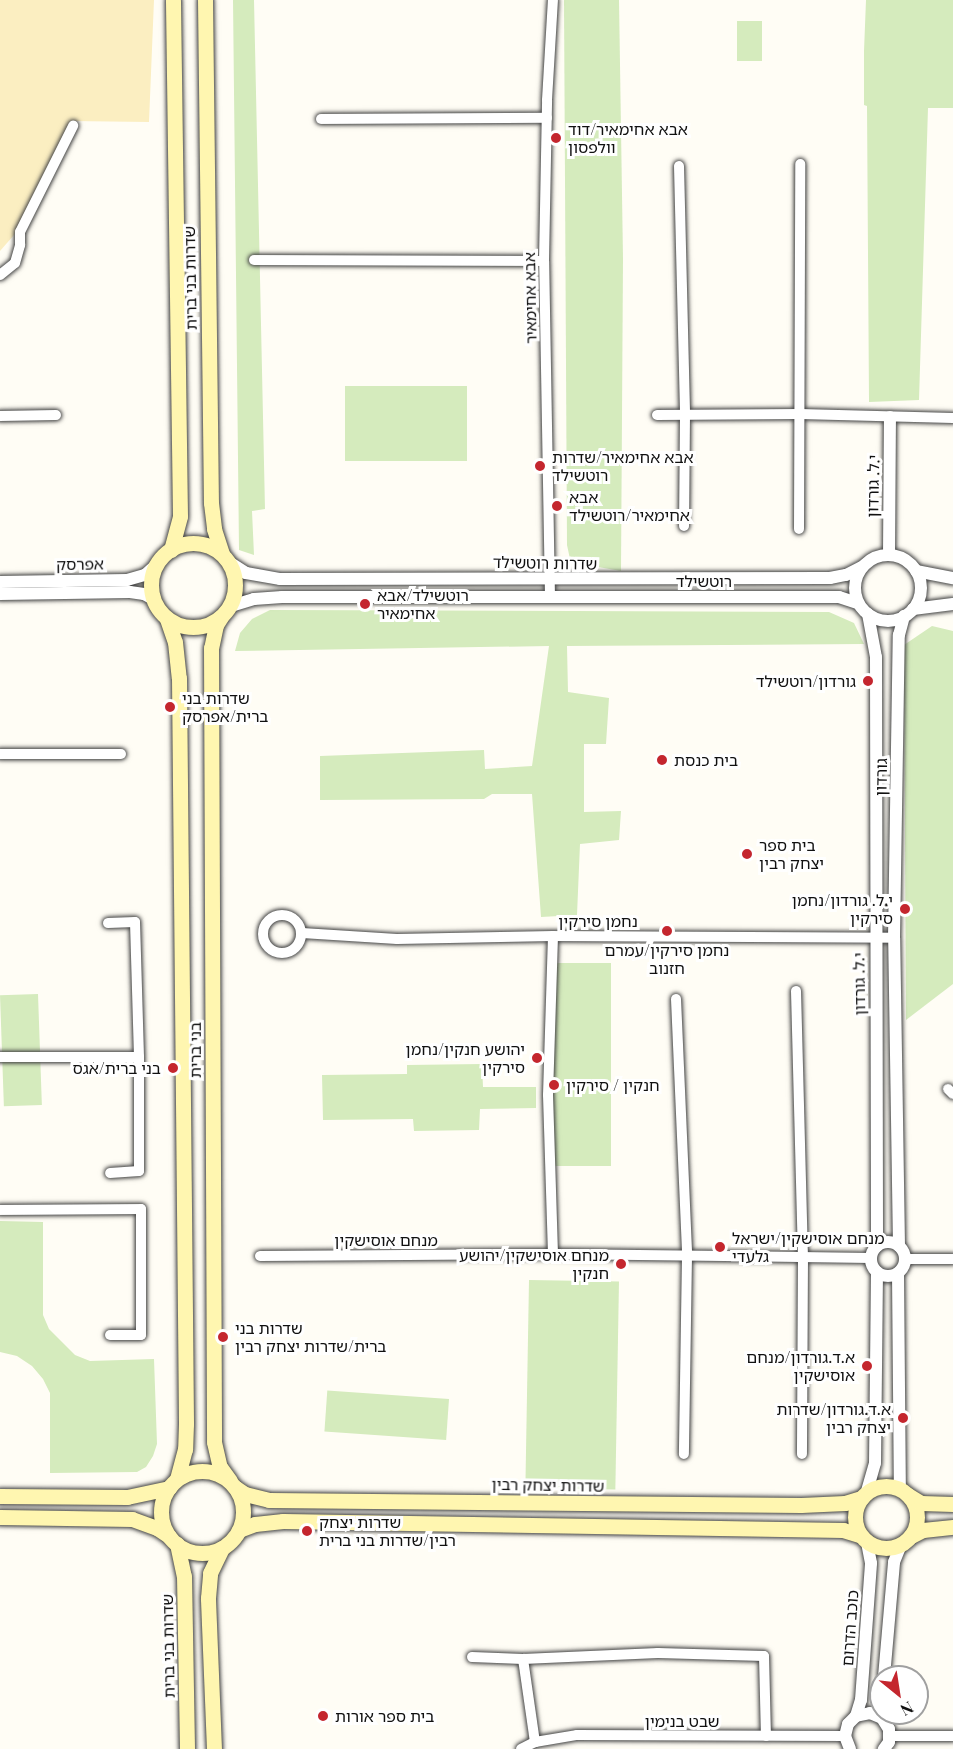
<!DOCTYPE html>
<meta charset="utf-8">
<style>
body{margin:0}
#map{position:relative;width:953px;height:1749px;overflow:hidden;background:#fffdf5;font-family:"Playfair Display","Noto Sans Hebrew",serif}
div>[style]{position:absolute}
.green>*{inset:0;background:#d5ebbd;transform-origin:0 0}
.sand>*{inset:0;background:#fbeec1}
.roads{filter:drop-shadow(0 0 2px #444) drop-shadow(0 0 2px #444)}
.minor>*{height:10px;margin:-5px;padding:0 5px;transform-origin:5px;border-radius:5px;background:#fff}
.minor>.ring{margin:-5px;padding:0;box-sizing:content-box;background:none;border:10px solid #fff;border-radius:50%}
.tertiary>*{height:12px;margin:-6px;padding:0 6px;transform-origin:6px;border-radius:6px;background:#fff}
.tertiary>.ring{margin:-6px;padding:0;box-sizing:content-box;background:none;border:12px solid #fff;border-radius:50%}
.secondary>*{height:15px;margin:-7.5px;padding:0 7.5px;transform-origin:7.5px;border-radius:7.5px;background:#fff6b0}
.secondary>.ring{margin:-7.5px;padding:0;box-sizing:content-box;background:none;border:15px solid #fff6b0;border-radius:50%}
.dots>*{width:16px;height:16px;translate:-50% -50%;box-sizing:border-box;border:3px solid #fff;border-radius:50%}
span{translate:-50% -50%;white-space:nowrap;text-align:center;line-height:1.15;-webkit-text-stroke:6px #fff;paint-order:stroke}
.poi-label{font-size:16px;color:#111}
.left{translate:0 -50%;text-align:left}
.right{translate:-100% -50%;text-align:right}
.street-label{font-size:16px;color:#111}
.north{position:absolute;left:869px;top:1665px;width:60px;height:60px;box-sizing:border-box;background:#fff;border:2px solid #a0a0a0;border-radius:50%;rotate:150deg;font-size:16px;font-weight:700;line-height:24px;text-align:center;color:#111}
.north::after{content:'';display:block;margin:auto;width:21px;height:27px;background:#c4262e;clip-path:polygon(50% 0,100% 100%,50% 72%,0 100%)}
</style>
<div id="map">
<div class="green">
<i style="clip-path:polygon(233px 0,254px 0,265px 509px,252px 511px,254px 555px,239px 550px)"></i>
<i style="clip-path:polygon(564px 0,619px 0,623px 259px,621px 571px,581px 564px,570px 559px,567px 545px)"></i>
<i style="clip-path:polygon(866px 0,953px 0,953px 108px,928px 108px,919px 400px,869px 402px,867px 106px,864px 105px,864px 51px)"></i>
<i style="left:737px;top:21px;width:25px;height:40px"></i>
<i style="left:345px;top:386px;width:122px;height:75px"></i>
<i style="clip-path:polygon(270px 610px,829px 612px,854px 623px,864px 644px,567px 646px,568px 692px,609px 698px,606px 744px,584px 744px,584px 812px,621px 811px,619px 840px,580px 844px,577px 915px,541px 917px,532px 794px,492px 794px,484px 799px,320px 800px,320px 756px,484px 750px,485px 769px,532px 766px,549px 646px,235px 651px,240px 633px,252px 619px)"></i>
<i style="clip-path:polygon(932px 626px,953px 631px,953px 984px,906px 1020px,904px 645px)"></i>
<i style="left:550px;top:963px;width:61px;height:203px"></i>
<i style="left:38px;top:994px;width:111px;height:38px;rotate:88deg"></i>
<i style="clip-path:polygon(482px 1064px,483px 1087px,536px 1087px,536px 1108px,480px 1109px,479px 1130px,414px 1131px,413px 1119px,323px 1120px,322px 1075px,407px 1074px,407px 1065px)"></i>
<i style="clip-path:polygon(0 1221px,43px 1222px,43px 1315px,49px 1329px,75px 1355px,90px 1361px,154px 1359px,157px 1444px,153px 1456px,146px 1467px,137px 1472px,50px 1473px,50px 1393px,43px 1379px,32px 1366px,17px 1356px,0 1352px)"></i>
<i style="left:529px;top:1280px;width:90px;height:208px;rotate:1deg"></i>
<i style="left:449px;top:1399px;width:41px;height:122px;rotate:94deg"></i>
</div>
<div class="sand">
<i style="clip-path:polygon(0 0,154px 0,149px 122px,70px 121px,14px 235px,0 251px)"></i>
</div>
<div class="roads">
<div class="minor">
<i style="left:321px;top:119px;width:226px;rotate:-0.3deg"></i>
<i style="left:679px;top:166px;width:249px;rotate:88.6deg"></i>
<i style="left:685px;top:415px;width:111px;rotate:90.5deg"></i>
<i style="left:254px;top:260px;width:290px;rotate:0.2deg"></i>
<i style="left:0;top:275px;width:19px;rotate:-39deg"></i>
<i style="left:15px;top:263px;width:19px;rotate:-74deg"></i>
<i style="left:20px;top:245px;width:13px;rotate:-90deg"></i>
<i style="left:20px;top:232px;width:119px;rotate:-63.4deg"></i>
<i style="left:657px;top:415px;width:143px;rotate:-0.4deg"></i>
<i style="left:800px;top:414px;width:153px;rotate:1.5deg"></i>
<i style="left:0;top:416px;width:56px;rotate:-1deg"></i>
<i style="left:799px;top:529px;width:365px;rotate:-89.8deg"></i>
<i style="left:550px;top:597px;width:336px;rotate:-91deg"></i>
<i style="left:544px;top:261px;width:161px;rotate:-88.9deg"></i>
<i style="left:547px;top:100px;width:100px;rotate:-86.6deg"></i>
<i style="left:0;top:754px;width:121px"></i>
<i class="ring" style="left:263px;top:915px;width:28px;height:28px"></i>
<i style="left:108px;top:923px;width:27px;rotate:-2deg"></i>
<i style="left:135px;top:922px;width:135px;rotate:88.3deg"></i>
<i style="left:139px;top:1057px;width:114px;rotate:90deg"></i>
<i style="left:139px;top:1171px;width:29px;rotate:176deg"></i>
<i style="left:302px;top:933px;width:95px;rotate:3.6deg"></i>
<i style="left:397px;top:939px;width:156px;rotate:-1.1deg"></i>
<i style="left:553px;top:936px;width:341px;rotate:0.3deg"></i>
<i style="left:553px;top:936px;width:159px;rotate:91.8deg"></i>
<i style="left:548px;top:1095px;width:159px;rotate:88.2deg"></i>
<i style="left:796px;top:991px;width:265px;rotate:88.5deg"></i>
<i style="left:803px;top:1256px;width:198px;rotate:90.3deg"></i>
<i style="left:676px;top:999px;width:257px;rotate:87.5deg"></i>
<i style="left:687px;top:1256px;width:198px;rotate:90.9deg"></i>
<i style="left:0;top:1057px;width:139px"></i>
<i style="left:948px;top:1089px;width:7px;rotate:45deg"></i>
<i style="left:0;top:1210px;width:141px;rotate:-0.4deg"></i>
<i style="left:141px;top:1209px;width:126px;rotate:90deg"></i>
<i style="left:141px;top:1335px;width:31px;rotate:180deg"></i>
<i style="left:260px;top:1256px;width:293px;rotate:-0.4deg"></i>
<i style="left:553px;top:1254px;width:318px;rotate:0.7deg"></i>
<i style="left:905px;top:1259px;width:48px"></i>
<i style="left:472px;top:1657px;width:51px;rotate:2.2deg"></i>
<i style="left:523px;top:1659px;width:135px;rotate:-2.5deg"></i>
<i style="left:658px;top:1653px;width:106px;rotate:1.6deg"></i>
<i style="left:764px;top:1656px;width:80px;rotate:88.6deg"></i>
<i style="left:523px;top:1659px;width:84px;rotate:81.8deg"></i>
<i style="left:890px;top:1736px;width:63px"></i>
<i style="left:521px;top:1749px;width:16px;rotate:-27deg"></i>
<i style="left:535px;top:1742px;width:43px;rotate:-9.5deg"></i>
<i style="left:577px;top:1735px;width:268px;rotate:0.2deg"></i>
</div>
<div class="tertiary">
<i style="left:889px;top:555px;width:138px;rotate:-89.6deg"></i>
<i class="ring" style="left:855px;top:555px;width:54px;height:54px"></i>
<i style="left:229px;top:562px;width:20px;rotate:33deg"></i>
<i style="left:246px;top:573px;width:35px;rotate:10deg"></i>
<i style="left:280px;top:579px;width:550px;rotate:-0.1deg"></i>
<i style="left:830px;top:578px;width:16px;rotate:-11deg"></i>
<i style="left:846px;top:575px;width:18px;rotate:-27deg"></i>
<i style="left:916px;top:571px;width:38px;rotate:11deg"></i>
<i style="left:0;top:582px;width:127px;rotate:-0.9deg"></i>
<i style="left:127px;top:580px;width:19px;rotate:-16deg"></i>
<i style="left:145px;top:575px;width:15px;rotate:-42deg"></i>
<i style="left:0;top:594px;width:130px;rotate:-0.9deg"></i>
<i style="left:130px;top:592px;width:14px;rotate:8deg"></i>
<i style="left:144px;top:594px;width:10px;rotate:29deg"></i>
<i style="left:231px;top:606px;width:24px;rotate:-17deg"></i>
<i style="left:254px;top:599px;width:28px;rotate:-4deg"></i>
<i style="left:282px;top:597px;width:557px"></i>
<i style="left:839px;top:597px;width:20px;rotate:18deg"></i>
<i style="left:913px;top:609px;width:40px;rotate:-7.1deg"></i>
<i style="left:868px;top:614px;width:44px;rotate:79.5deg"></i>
<i style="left:876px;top:657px;width:589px;rotate:89.9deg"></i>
<i class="ring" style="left:871px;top:1242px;width:22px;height:22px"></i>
<i style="left:899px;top:1246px;width:308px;rotate:-90.9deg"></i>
<i style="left:894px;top:938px;width:303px;rotate:-89.1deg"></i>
<i style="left:899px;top:635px;width:20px;rotate:-75deg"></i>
<i style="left:898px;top:1273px;width:216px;rotate:89.5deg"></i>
<i style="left:867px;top:1491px;width:29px;rotate:-74deg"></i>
<i style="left:875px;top:1463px;width:191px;rotate:-89.4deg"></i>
<i style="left:884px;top:1677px;width:115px;rotate:-85deg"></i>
<i style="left:894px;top:1562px;width:18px;rotate:-68deg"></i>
<i style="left:856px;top:1716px;width:17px;rotate:-73deg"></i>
<i style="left:861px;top:1700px;width:137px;rotate:-85.8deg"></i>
<i style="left:871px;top:1563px;width:20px;rotate:-101deg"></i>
<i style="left:850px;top:1749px;width:14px;rotate:-111deg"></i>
<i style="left:845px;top:1736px;width:12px;rotate:-76deg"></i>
<i style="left:848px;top:1724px;width:11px;rotate:-45deg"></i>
<i style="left:856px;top:1716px;width:14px;rotate:-12deg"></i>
<i style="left:870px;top:1713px;width:13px;rotate:23deg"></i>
<i style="left:882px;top:1718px;width:13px;rotate:58deg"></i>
<i style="left:889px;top:1729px;width:13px;rotate:90deg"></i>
<i style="left:889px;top:1742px;width:9px;rotate:126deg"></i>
</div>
<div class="secondary">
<i style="left:205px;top:0;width:503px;rotate:89.32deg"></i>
<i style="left:211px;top:503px;width:26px;rotate:83deg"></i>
<i style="left:214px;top:529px;width:26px;rotate:72deg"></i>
<i class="ring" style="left:151px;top:543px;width:69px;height:69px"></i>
<i style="left:171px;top:550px;width:35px;rotate:-75deg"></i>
<i style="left:180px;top:516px;width:516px;rotate:-90.78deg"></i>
<i style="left:221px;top:617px;width:9px;rotate:122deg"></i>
<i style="left:216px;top:625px;width:24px;rotate:102deg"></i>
<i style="left:211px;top:648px;width:794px;rotate:89.78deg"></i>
<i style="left:214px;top:1442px;width:26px;rotate:77deg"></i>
<i style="left:220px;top:1467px;width:17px;rotate:54deg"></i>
<i style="left:167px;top:619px;width:24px;rotate:71deg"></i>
<i style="left:175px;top:642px;width:36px;rotate:84deg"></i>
<i style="left:179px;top:678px;width:746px;rotate:89.46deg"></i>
<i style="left:186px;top:1424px;width:25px;rotate:92deg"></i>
<i style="left:185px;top:1449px;width:31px;rotate:105deg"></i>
<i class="ring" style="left:161px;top:1471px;width:67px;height:67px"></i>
<i class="ring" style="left:855px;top:1486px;width:47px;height:47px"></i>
<i style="left:236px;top:1488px;width:11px;rotate:34deg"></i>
<i style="left:245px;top:1494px;width:25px;rotate:14deg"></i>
<i style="left:269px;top:1500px;width:532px;rotate:0.54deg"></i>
<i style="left:801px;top:1505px;width:44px;rotate:-2.6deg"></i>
<i style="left:845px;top:1503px;width:17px;rotate:-17deg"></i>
<i style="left:908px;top:1495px;width:15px;rotate:32deg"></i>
<i style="left:921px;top:1503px;width:32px;rotate:2deg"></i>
<i style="left:0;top:1496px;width:127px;rotate:0.5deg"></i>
<i style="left:127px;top:1497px;width:43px;rotate:-12.1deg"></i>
<i style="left:0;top:1517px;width:132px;rotate:0.9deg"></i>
<i style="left:132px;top:1519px;width:27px;rotate:20deg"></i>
<i style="left:157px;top:1528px;width:14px;rotate:34deg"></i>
<i style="left:239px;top:1530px;width:17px;rotate:-21deg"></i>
<i style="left:255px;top:1524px;width:28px;rotate:-6deg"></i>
<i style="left:283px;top:1521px;width:560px;rotate:0.92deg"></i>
<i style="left:843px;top:1530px;width:17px;rotate:17deg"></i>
<i style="left:911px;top:1536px;width:13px;rotate:-27deg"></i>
<i style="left:923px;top:1530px;width:30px;rotate:-6deg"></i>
<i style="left:177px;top:1544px;width:33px;rotate:78deg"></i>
<i style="left:184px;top:1576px;width:173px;rotate:89deg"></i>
<i style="left:214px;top:1749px;width:151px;rotate:-92.3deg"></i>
<i style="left:208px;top:1598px;width:25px;rotate:-85deg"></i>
<i style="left:210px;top:1573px;width:28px;rotate:-64deg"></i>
</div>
</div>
<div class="dots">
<i style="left:556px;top:138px;background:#c4262e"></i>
<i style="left:540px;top:466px;background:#c4262e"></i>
<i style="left:557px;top:506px;background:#c4262e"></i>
<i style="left:365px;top:604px;background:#c4262e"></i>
<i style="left:868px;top:681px;background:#c4262e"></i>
<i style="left:170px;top:707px;background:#c4262e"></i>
<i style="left:662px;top:760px;background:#c4262e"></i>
<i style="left:747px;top:854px;background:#c4262e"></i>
<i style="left:905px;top:909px;background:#c4262e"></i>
<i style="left:667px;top:931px;background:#c4262e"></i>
<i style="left:537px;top:1058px;background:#c4262e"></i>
<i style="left:173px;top:1068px;background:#c4262e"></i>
<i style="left:554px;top:1085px;background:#c4262e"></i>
<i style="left:720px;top:1247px;background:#c4262e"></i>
<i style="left:621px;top:1264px;background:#c4262e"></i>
<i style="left:223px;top:1337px;background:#c4262e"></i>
<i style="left:867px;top:1366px;background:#c4262e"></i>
<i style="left:903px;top:1418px;background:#c4262e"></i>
<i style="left:307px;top:1531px;background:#c4262e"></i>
<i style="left:323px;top:1716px;background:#c4262e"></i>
</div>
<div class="poi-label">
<span class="left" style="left:568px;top:138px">אבא אחימאיר/דוד<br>וולפסון</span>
<span class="left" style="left:552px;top:466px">אבא אחימאיר/שדרות<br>רוטשילד</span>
<span class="left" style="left:569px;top:506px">אבא<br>אחימאיר/רוטשילד</span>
<span class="left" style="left:377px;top:604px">רוטשילד/אבא<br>אחימאיר</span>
<span class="right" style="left:856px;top:681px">גורדון/רוטשילד</span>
<span class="left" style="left:182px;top:707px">שדרות בני<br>ברית/אפרסק</span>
<span class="left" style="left:674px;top:760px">בית כנסת</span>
<span class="left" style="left:759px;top:854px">בית ספר<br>יצחק רבין</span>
<span class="right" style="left:893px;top:909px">י.ל. גורדון/נחמן<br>סירקין</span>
<span style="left:667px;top:959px">נחמן סירקין/עמרם<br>חזנוב</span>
<span class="right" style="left:525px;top:1058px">יהושע חנקין/נחמן<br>סירקין</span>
<span class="right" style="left:161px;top:1068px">בני ברית/אגס</span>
<span class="left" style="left:566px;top:1085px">חנקין / סירקין</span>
<span class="left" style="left:732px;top:1247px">מנחם אוסישקין/ישראל<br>גלעדי</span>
<span class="right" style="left:609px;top:1264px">מנחם אוסישקין/יהושע<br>חנקין</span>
<span class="left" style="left:235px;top:1337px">שדרות בני<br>ברית/שדרות יצחק רבין</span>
<span class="right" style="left:855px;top:1366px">א.ד.גורדון/מנחם<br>אוסישקין</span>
<span class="right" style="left:891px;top:1418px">א.ד.גורדון/שדרות<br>יצחק רבין</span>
<span class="left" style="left:319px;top:1531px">שדרות יצחק<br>רבין/שדרות בני ברית</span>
<span class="left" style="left:335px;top:1716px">בית ספר אורות</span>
</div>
<div class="street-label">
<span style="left:190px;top:278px;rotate:-91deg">שדרות בני ברית</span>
<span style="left:530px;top:298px;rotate:-91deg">אבא אחימאיר</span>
<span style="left:873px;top:486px;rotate:-89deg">י.ל. גורדון</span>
<span style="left:545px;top:563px;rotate:1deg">שדרות רוטשילד</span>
<span style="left:80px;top:564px;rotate:-1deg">אפרסק</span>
<span style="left:704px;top:581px">רוטשילד</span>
<span style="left:881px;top:777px;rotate:-89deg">גורדון</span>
<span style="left:598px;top:921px">נחמן סירקין</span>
<span style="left:859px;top:984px;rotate:-91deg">י.ל. גורדון</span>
<span style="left:195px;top:1050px;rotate:-90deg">בני ברית</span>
<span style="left:386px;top:1240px">מנחם אוסישקין</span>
<span style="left:548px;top:1485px;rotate:1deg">שדרות יצחק רבין</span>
<span style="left:850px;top:1628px;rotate:-86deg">כוכב הדרום</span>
<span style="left:168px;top:1646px;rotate:-91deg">שדרות בני ברית</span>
<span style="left:682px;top:1721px">שבט בנימין</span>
</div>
<div class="north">N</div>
</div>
